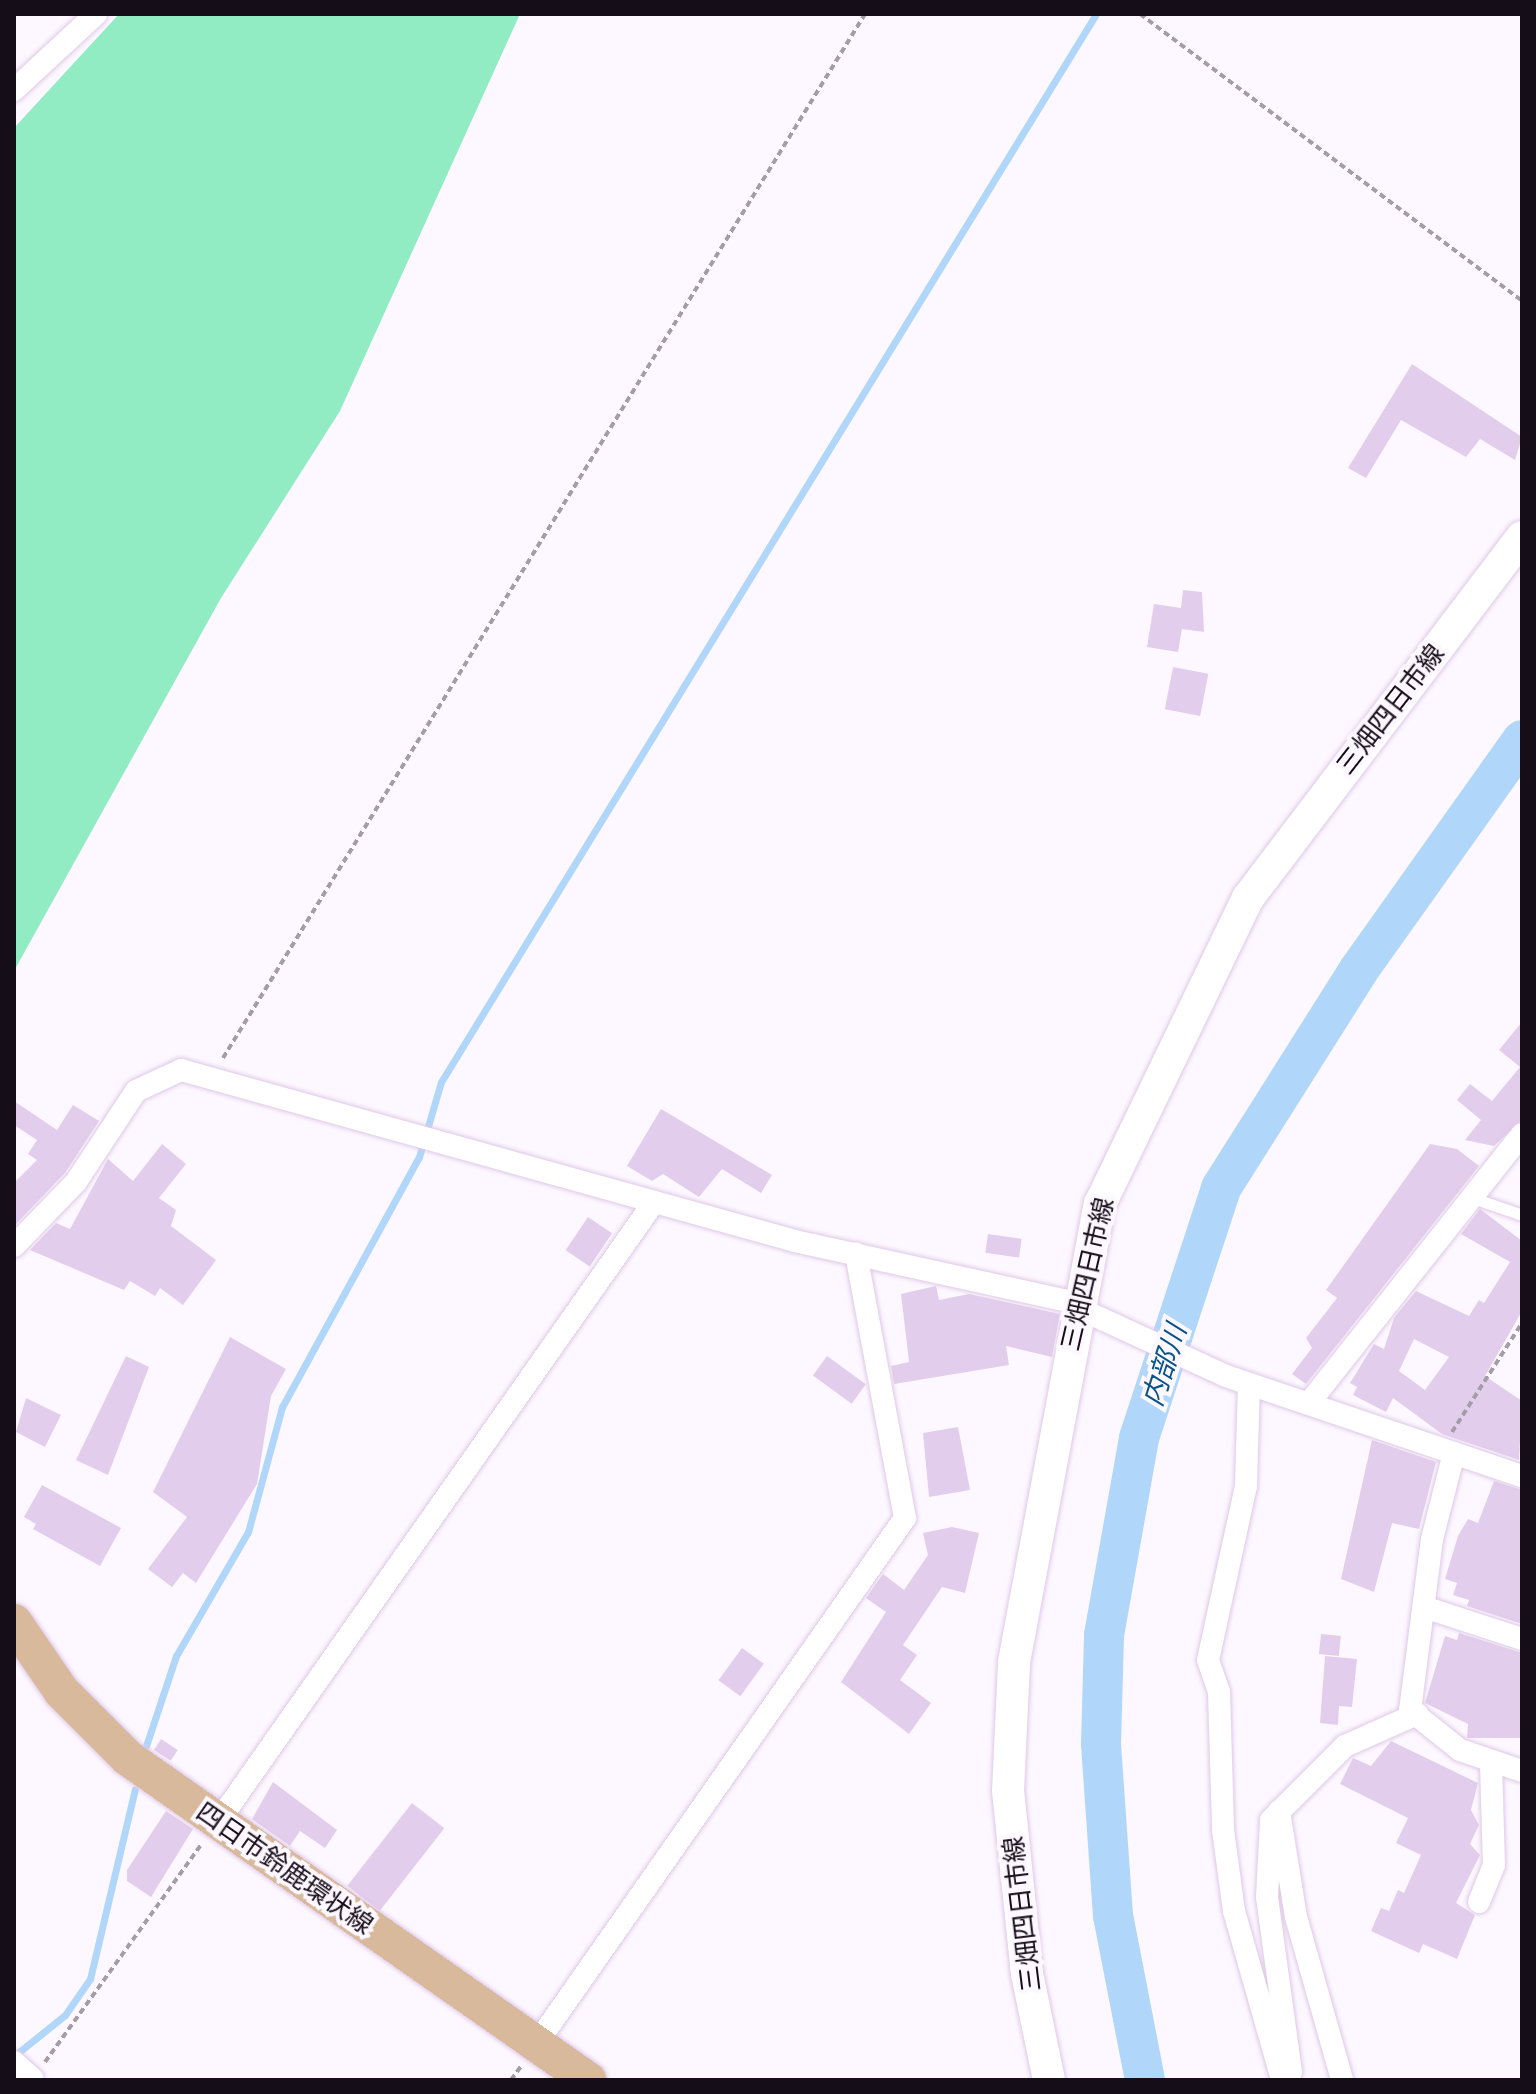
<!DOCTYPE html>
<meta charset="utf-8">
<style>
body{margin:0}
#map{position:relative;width:1536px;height:2094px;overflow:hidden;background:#fdf8ff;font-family:"Noto Sans","Noto Sans JP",sans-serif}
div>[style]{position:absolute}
.green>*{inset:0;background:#91ecc3}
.stream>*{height:7px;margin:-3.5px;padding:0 3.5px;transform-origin:3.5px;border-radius:3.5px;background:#b0d6fa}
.river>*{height:40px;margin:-20px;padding:0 20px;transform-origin:20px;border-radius:20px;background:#b0d6fa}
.building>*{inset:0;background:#e3cdec;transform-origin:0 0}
.path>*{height:4px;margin-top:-2px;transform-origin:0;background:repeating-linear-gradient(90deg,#a49da6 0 6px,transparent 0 10px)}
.roads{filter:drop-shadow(0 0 2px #dfc8e7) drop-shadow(0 0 2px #dfc8e7)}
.lane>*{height:11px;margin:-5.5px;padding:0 5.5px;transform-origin:5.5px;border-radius:5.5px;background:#fff}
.street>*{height:22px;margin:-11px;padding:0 11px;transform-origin:11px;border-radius:11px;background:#fff}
.secondary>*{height:32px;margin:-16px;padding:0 16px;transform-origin:16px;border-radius:16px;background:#fff}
.primary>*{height:36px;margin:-18px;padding:0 18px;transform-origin:18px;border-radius:18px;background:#d9b99b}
span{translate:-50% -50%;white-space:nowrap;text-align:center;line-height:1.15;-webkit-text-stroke:8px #fdf8ff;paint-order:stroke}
.street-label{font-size:26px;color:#150d18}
.water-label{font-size:28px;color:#09558a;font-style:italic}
.frame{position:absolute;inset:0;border:16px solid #150d18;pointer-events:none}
</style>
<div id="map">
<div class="green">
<i style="clip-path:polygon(119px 14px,520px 14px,340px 411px,221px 598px,14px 971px,14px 128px)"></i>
</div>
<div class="stream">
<i style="left:146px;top:1746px;width:95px;rotate:-71.6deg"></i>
<i style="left:176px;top:1656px;width:143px;rotate:-59.9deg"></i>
<i style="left:248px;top:1532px;width:130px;rotate:-74.8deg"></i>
<i style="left:282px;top:1407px;width:285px;rotate:-61.3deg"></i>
<i style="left:419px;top:1157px;width:78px;rotate:-73.7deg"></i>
<i style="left:441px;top:1082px;width:1253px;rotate:-58.48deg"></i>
<i style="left:14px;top:2056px;width:65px;rotate:-38.8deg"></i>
<i style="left:65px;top:2015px;width:44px;rotate:-55.2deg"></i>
<i style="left:90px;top:1979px;width:195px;rotate:-76.7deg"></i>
</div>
<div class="river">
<i style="left:1145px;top:2080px;width:167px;rotate:-101deg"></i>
<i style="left:1113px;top:1916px;width:172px;rotate:-94deg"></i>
<i style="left:1101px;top:1744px;width:109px;rotate:-88.4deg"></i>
<i style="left:1104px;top:1635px;width:200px;rotate:-79.9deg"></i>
<i style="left:1139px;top:1438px;width:263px;rotate:-71.8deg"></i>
<i style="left:1221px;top:1188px;width:257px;rotate:-57.7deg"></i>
<i style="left:1358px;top:971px;width:283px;rotate:-54.6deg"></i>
</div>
<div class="building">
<i style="clip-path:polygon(1412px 364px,1522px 437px,1515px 460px,1480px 439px,1466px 457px,1401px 420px,1366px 478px,1348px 468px)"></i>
<i style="clip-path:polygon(1183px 590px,1202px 592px,1204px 632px,1182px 629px,1178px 652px,1147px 647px,1154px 604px,1181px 608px)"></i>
<i style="left:1173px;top:667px;width:36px;height:43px;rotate:11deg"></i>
<i style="clip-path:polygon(1522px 1022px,1522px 1120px,1494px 1146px,1465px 1140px,1481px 1120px,1457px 1100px,1470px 1084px,1492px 1101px,1520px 1067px,1499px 1050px)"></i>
<i style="clip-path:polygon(14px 1101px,57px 1130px,73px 1105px,99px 1121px,65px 1173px,14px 1226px,14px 1183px,37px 1160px,28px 1154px,37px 1140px,14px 1125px)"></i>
<i style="clip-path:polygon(661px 1109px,772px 1175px,761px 1193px,722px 1169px,699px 1197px,663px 1174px,652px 1181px,627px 1166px)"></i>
<i style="clip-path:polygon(162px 1144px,186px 1164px,159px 1198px,176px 1210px,171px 1226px,216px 1260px,183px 1305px,160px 1288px,155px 1296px,130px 1281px,124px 1290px,30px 1250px,56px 1223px,70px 1229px,108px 1159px,133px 1181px)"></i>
<i style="clip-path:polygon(1430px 1144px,1457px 1149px,1479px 1166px,1306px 1384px,1292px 1374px,1312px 1348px,1306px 1338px,1337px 1298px,1326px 1290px)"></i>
<i style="clip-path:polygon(evenodd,1480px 1209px,1522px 1241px,1522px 1311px,1485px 1376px,1522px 1401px,1519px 1460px,1442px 1434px,1393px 1398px,1386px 1412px,1353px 1395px,1357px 1387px,1350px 1383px,1374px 1344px,1384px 1349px,1394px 1318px,1416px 1291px,1469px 1316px,1479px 1300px,1484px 1303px,1510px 1262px,1461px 1234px,1480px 1209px,1414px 1339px,1449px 1357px,1425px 1390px,1399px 1371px,1414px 1339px)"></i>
<i style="left:588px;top:1217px;width:29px;height:40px;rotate:34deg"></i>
<i style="left:988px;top:1234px;width:34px;height:19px;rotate:8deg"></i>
<i style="clip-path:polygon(936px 1286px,939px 1300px,969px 1294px,1060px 1314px,1052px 1357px,1006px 1346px,1009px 1365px,894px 1384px,891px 1366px,909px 1362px,901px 1294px)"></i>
<i style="clip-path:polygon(230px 1337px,286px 1369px,271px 1396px,257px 1484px,196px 1583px,183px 1573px,172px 1587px,148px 1569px,187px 1517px,153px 1492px)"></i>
<i style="clip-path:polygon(126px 1356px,149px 1367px,108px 1475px,76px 1460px)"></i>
<i style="left:827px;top:1356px;width:48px;height:24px;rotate:36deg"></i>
<i style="clip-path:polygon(26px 1398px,61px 1415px,45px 1447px,16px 1432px)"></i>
<i style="clip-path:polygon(958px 1427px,970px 1490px,929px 1497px,923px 1433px)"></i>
<i style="clip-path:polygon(1372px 1440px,1436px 1462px,1419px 1529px,1392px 1523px,1374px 1592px,1341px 1579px)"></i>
<i style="clip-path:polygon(1494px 1481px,1522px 1490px,1522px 1624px,1467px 1606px,1469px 1600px,1453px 1595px,1457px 1583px,1445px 1579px,1458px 1536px,1468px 1519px,1478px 1523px)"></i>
<i style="clip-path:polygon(42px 1485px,121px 1528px,100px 1566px,33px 1529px,36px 1524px,24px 1517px)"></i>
<i style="clip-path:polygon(952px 1527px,979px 1533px,965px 1593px,942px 1587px,903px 1645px,917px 1655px,900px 1680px,931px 1703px,909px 1734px,841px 1682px,886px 1612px,866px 1598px,883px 1574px,904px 1590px,928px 1555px,923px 1533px)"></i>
<i style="clip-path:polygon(1459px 1633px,1522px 1653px,1522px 1738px,1467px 1738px,1468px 1724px,1425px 1703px,1445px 1636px,1457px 1640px)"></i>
<i style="left:1321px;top:1634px;width:20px;height:20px;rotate:6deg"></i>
<i style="left:742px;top:1648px;width:27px;height:40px;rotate:36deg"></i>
<i style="clip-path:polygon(1325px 1656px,1357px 1659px,1352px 1707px,1339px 1706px,1338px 1725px,1320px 1723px)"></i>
<i style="left:161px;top:1739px;width:20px;height:13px;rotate:33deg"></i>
<i style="clip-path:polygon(1391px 1741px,1478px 1783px,1471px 1810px,1479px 1825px,1470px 1844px,1480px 1855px,1456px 1903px,1475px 1915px,1457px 1959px,1423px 1944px,1419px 1953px,1371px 1931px,1381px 1908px,1389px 1911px,1398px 1890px,1404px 1893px,1421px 1855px,1396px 1843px,1408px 1818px,1340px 1784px,1353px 1758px,1371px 1766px)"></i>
<i style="clip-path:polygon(273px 1782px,337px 1830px,325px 1848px,300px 1831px,290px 1846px,252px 1819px)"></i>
<i style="left:412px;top:1803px;width:41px;height:105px;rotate:38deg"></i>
<i style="clip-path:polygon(166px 1811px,193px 1829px,151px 1897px,127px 1881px,127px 1870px)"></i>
</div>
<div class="path">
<i style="left:1140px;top:14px;width:478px;rotate:36.9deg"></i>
<i style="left:223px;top:1058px;width:1226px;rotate:-58.41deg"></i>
<i style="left:1452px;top:1432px;width:130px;rotate:-57.3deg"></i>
<i style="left:45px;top:2062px;width:267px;rotate:-54.3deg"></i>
<i style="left:511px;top:2080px;width:17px;rotate:-54deg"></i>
</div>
<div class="roads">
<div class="lane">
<i style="left:1473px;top:1198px;width:52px;rotate:19.1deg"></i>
</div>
<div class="street">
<i style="left:14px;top:90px;width:112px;rotate:-42.8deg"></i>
<i style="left:14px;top:1246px;width:89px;rotate:-45.9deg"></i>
<i style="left:76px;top:1182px;width:109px;rotate:-56.6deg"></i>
<i style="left:136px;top:1091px;width:50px;rotate:-25deg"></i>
<i style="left:181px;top:1070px;width:637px;rotate:15.56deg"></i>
<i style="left:795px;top:1241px;width:288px;rotate:12.4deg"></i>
<i style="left:1076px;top:1307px;width:165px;rotate:24.7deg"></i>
<i style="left:1226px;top:1376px;width:312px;rotate:18.7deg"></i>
<i style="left:1249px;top:1384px;width:102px;rotate:91.7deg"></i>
<i style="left:1246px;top:1486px;width:178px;rotate:102.3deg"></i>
<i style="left:1208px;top:1660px;width:34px;rotate:71deg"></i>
<i style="left:1219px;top:1692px;width:138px;rotate:88.3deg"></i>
<i style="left:1223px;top:1830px;width:82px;rotate:82.3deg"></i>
<i style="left:1234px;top:1911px;width:176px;rotate:74.1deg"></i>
<i style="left:1309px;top:1403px;width:343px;rotate:-51.6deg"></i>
<i style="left:1454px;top:1453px;width:89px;rotate:104.3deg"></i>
<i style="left:1432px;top:1539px;width:172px;rotate:97.3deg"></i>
<i style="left:1410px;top:1710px;width:64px;rotate:38.7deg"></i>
<i style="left:1460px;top:1750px;width:65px;rotate:18.7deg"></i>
<i style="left:1424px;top:1607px;width:103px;rotate:18.1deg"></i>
<i style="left:1279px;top:1811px;width:107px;rotate:80.9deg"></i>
<i style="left:1296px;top:1917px;width:169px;rotate:74.2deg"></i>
<i style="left:218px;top:1822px;width:758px;rotate:-54.88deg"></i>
<i style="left:1479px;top:1902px;width:40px;rotate:-68deg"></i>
<i style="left:1494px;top:1865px;width:104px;rotate:-91.7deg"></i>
<i style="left:537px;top:2043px;width:641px;rotate:-54.97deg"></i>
<i style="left:905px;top:1518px;width:269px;rotate:-100.5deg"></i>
<i style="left:14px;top:2062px;width:25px;rotate:42deg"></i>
<i style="left:1291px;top:2072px;width:177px;rotate:-97.8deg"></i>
<i style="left:1267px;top:1897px;width:77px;rotate:-87deg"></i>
<i style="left:1271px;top:1820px;width:105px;rotate:-45deg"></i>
<i style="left:1345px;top:1746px;width:79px;rotate:-24deg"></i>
</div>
<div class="secondary">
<i style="left:1049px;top:2080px;width:108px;rotate:-101.7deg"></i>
<i style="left:1027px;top:1974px;width:184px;rotate:-95.9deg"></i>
<i style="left:1008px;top:1791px;width:129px;rotate:-87.3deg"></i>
<i style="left:1014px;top:1662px;width:466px;rotate:-79.4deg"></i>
<i style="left:1100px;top:1204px;width:340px;rotate:-64.2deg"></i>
<i style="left:1248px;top:898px;width:453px;rotate:-52.8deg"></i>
</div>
<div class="primary">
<i style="left:14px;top:1622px;width:85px;rotate:55.6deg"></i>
<i style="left:62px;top:1692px;width:93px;rotate:45deg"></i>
<i style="left:128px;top:1758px;width:562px;rotate:34.99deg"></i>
</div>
</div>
<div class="street-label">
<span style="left:1390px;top:709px;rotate:-52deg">三畑四日市線</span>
<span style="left:1087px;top:1274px;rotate:-77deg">三畑四日市線</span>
<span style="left:285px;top:1868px;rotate:35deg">四日市鈴鹿環状線</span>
<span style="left:1022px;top:1914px;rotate:-97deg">三畑四日市線</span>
</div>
<div class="water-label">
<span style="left:1163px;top:1365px;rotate:-72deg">内部川</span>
</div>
<div class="frame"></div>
</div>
